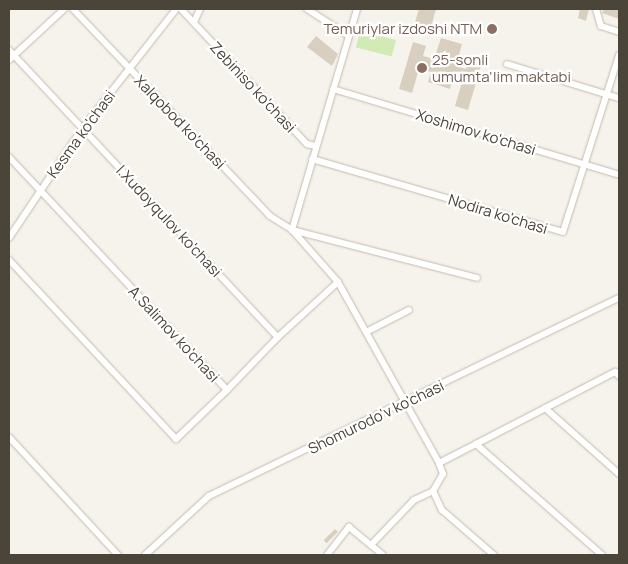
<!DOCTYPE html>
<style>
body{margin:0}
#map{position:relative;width:628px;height:564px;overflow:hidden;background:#f6f3ec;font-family:Manrope,sans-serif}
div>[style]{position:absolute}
.green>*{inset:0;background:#d2eab5;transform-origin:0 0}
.building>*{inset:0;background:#d8cfc1;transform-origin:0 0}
.roads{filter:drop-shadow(0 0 1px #c2bbae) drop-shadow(0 0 1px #c2bbae)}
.minor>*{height:6px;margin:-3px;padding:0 3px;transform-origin:3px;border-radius:3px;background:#fff}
.dots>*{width:14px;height:14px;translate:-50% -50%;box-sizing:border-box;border:2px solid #fff;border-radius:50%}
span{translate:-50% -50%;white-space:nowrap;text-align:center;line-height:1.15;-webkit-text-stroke:4.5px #fff;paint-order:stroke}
.education-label{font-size:15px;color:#785e54}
.right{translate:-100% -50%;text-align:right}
.left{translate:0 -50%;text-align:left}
.street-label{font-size:15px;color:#4b4439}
.frame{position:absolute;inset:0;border:10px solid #4b4439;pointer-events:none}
</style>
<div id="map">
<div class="green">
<i style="left:360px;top:31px;width:37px;height:17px;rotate:14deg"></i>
</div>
<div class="building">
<i style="clip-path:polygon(419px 9px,436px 9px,431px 27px,415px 22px)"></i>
<i style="clip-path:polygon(580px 9px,589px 9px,586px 21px,578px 18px)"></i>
<i style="clip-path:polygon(604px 9px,619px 9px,619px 19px,602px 13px)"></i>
<i style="clip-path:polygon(316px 36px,338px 54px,332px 66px,307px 47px)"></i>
<i style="clip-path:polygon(441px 38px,462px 44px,456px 66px,466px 69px,469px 59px,482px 63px,468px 110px,455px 106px,462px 82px,452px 79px,450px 89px,428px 82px,431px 72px,419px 69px,412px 93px,399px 89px,413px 42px,426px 46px,423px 56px,434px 59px)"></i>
<i style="left:335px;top:529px;width:4px;height:16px;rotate:45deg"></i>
</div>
<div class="roads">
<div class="minor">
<i style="left:73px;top:9px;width:286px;rotate:46.4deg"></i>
<i style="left:270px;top:216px;width:26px;rotate:32deg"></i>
<i style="left:292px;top:230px;width:191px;rotate:14.5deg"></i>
<i style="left:181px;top:9px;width:185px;rotate:47deg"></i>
<i style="left:307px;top:144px;width:9px;rotate:13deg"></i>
<i style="left:307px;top:9px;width:50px;rotate:32.7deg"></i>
<i style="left:596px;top:9px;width:18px;rotate:74deg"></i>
<i style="left:601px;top:26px;width:19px;rotate:18deg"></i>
<i style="left:194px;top:22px;width:14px;rotate:-65deg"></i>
<i style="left:9px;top:50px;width:393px;rotate:46.9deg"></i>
<i style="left:278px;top:337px;width:74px;rotate:133.9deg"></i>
<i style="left:9px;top:60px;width:75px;rotate:-42.8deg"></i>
<i style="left:507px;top:64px;width:117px;rotate:16.9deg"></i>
<i style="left:333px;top:89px;width:299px;rotate:16.7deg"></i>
<i style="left:9px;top:157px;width:319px;rotate:46.9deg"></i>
<i style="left:227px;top:390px;width:71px;rotate:136.1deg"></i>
<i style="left:176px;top:439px;width:245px;rotate:-133deg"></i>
<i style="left:312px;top:159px;width:261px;rotate:16.2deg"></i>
<i style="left:563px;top:232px;width:186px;rotate:-72.4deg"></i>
<i style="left:292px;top:230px;width:230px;rotate:-73.6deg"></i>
<i style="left:9px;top:238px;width:131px;rotate:-56.2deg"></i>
<i style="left:82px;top:129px;width:152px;rotate:-51.9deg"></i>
<i style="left:338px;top:282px;width:207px;rotate:60.8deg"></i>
<i style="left:439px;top:463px;width:42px;rotate:-27.2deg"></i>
<i style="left:476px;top:444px;width:168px;rotate:41.4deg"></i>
<i style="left:368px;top:331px;width:46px;rotate:-27.1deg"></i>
<i style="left:278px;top:337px;width:81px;rotate:-42.5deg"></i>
<i style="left:338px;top:282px;width:68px;rotate:-131.4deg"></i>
<i style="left:545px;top:408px;width:99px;rotate:41.7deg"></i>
<i style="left:9px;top:437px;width:161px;rotate:47.3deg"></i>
<i style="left:476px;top:444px;width:157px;rotate:-27.4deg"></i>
<i style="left:615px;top:372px;width:6px;rotate:45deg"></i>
<i style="left:433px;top:491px;width:21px;rotate:65deg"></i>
<i style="left:442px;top:510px;width:69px;rotate:40.9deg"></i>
<i style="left:371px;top:545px;width:62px;rotate:-46.3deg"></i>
<i style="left:414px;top:500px;width:21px;rotate:-25deg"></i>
<i style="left:433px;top:491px;width:20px;rotate:-60deg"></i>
<i style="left:443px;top:474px;width:12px;rotate:-110deg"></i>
<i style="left:145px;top:555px;width:87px;rotate:-42.7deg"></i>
<i style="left:209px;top:496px;width:455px;rotate:-25.8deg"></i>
<i style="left:327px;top:555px;width:36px;rotate:-52deg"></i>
<i style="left:349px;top:527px;width:44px;rotate:39.5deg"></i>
</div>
</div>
<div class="dots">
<i style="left:492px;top:29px;background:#8d6e63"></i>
<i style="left:422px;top:68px;background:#8d6e63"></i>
</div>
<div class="education-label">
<span class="right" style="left:482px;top:29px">Temuriylar izdoshi NTM</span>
<span class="left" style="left:432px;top:68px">25-sonli<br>umumta'lim maktabi</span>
</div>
<div class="street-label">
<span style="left:253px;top:87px;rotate:47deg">Zebiniso ko'chasi</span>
<span style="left:180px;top:122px;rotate:46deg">Xalqobod ko'chasi</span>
<span style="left:476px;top:132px;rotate:17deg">Xoshimov ko'chasi</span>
<span style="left:81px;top:134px;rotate:-54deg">Kesma ko'chasi</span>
<span style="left:498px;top:214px;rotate:17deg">Nodira ko'chasi</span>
<span style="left:169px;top:221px;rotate:47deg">I.Xudoyqulov ko'chasi</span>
<span style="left:174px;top:334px;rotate:47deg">A.Salimov ko'chasi</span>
<span style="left:376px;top:417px;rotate:-26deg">Shomurodo'v ko'chasi</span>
</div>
<div class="frame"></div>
</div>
